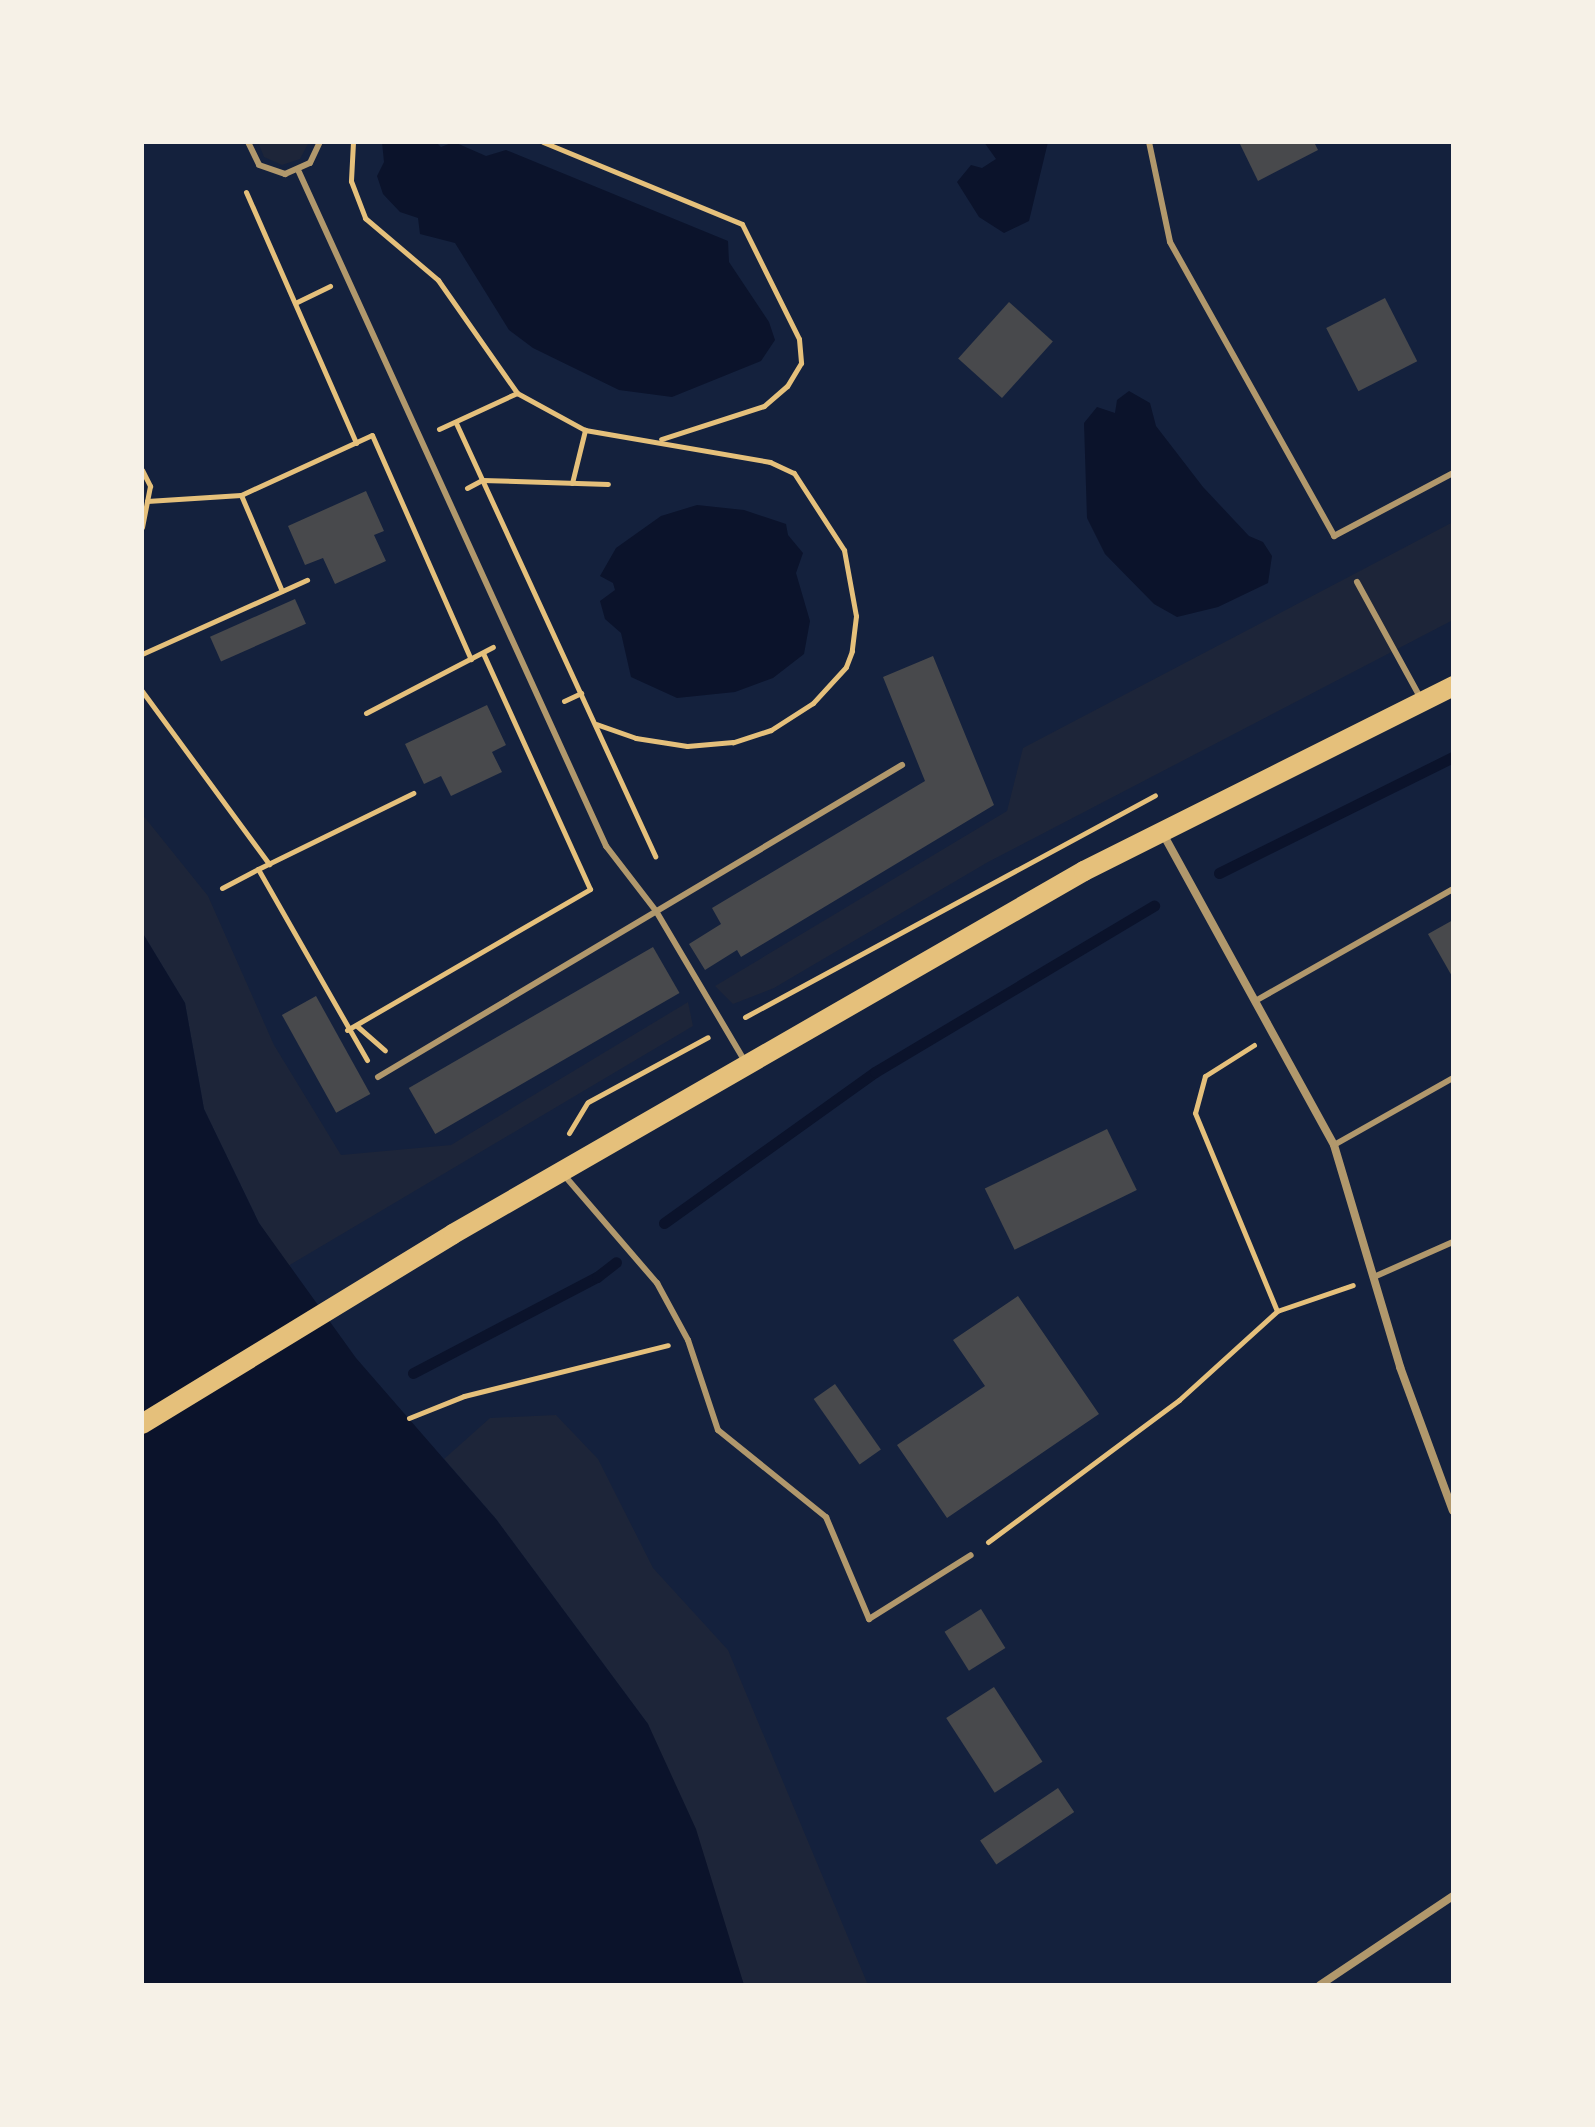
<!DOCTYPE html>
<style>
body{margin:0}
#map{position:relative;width:1595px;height:2127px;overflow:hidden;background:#14213d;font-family:Overpass,sans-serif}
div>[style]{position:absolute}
.green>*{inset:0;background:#1d2539}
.water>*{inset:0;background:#0b132b}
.stream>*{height:11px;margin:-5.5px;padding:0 5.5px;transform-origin:5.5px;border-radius:5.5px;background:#0b132b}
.building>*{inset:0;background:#48494c;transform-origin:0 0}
.path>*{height:5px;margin:-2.5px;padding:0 2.5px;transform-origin:2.5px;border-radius:2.5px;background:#e5c07b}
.service>*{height:6px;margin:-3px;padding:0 3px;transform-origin:3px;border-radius:3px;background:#b1986c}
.minor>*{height:8px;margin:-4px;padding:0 4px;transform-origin:4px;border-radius:4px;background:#b1986c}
.primary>*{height:20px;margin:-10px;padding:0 10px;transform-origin:10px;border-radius:10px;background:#e5c07b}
span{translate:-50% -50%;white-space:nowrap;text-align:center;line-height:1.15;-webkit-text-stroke:6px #f6f1e7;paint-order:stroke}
.frame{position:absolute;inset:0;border:144px solid #f6f1e7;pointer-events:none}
</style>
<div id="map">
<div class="green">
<i style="clip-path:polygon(258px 142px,309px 142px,300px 159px,282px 165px,264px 157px)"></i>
<i style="clip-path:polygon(1453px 522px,1453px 620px,988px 862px,774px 988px,733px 1004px,715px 986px,1007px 811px,1023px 748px)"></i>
<i style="clip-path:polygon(142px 814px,208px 896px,274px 1045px,341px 1155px,451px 1145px,688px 1002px,693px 1026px,288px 1266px,259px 1223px,204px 1109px,185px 1003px,142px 932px)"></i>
<i style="clip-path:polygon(556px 1415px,598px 1459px,653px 1568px,728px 1650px,868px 1985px,744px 1985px,648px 1724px,496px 1519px,444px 1459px,490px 1418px)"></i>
</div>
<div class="water">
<i style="clip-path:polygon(382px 142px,436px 142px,441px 147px,454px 142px,486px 156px,506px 150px,728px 241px,729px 262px,769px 322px,775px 340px,761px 361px,672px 397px,619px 390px,533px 348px,509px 330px,455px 243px,420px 234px,418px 218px,400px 212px,383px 194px,377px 176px,384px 162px)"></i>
<i style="clip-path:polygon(984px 142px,1048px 142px,1029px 221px,1004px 233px,979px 217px,957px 182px,971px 165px,982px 168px,996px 159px)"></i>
<i style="clip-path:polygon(1129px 391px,1150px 403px,1156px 426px,1203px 487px,1249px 536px,1263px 542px,1272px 556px,1268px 583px,1218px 607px,1177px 617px,1154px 604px,1105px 554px,1087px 518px,1084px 423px,1097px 407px,1115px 413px,1117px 400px)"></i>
<i style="clip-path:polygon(697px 505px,744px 510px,786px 524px,788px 535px,803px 553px,796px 573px,810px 621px,804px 654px,773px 678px,735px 692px,677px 698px,631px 677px,621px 633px,605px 619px,600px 601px,615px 590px,613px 583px,600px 576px,616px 548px,661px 516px)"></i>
<i style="clip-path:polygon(142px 932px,185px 1003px,204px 1109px,259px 1223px,356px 1358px,496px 1519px,648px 1724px,696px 1829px,744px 1985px,142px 1985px)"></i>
</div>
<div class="stream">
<i style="left:1219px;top:873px;width:261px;rotate:-26.4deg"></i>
<i style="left:664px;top:1223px;width:259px;rotate:-35.6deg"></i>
<i style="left:875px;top:1072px;width:325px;rotate:-30.8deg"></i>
<i style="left:413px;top:1373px;width:208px;rotate:-27.6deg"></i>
<i style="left:597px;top:1277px;width:24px;rotate:-38deg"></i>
</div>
<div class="building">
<i style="clip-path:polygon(1239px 142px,1314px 142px,1318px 150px,1258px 181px)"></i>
<i style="left:1385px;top:298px;width:71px;height:66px;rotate:63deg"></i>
<i style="left:1009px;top:302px;width:59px;height:76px;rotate:42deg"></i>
<i style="clip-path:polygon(366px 491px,384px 531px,374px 535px,386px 561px,335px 584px,323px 558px,305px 565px,288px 526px)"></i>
<i style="left:295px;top:599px;width:27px;height:93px;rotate:66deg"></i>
<i style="clip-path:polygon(933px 656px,994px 805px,741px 957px,737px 950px,705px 970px,689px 944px,721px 924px,712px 908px,925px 781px,883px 677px)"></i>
<i style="clip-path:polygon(487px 705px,506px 745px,492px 752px,502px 772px,451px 796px,441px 776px,424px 784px,405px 744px)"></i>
<i style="clip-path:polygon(1453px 920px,1453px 978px,1428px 934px)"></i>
<i style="left:653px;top:947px;width:53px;height:282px;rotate:60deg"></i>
<i style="left:316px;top:996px;width:112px;height:39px;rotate:61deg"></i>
<i style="left:1107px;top:1129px;width:68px;height:136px;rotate:64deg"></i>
<i style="clip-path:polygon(1018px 1296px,1099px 1414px,947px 1518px,897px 1445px,985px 1386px,953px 1340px)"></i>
<i style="left:835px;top:1384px;width:80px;height:26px;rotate:55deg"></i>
<i style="left:981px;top:1609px;width:46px;height:43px;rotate:58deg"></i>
<i style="left:994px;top:1687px;width:89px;height:57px;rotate:57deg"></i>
<i style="left:1058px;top:1788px;width:29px;height:94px;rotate:56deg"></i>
</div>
<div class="path">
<i style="left:353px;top:142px;width:39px;rotate:93deg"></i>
<i style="left:351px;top:181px;width:40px;rotate:69deg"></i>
<i style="left:365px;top:218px;width:96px;rotate:40.3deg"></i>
<i style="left:438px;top:280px;width:138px;rotate:55deg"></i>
<i style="left:517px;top:393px;width:77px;rotate:28.6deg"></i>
<i style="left:585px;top:430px;width:188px;rotate:9.8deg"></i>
<i style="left:770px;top:462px;width:26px;rotate:25deg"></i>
<i style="left:794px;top:473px;width:92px;rotate:57deg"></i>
<i style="left:844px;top:550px;width:67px;rotate:79.7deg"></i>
<i style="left:856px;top:616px;width:35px;rotate:97deg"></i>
<i style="left:852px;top:651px;width:17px;rotate:111deg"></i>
<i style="left:846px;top:667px;width:49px;rotate:132.5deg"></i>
<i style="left:813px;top:703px;width:50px;rotate:147.3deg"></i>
<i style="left:771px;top:730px;width:40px;rotate:162deg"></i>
<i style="left:733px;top:742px;width:46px;rotate:175deg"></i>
<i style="left:687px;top:746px;width:52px;rotate:-171.1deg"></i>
<i style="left:636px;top:738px;width:42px;rotate:-160.7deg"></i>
<i style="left:543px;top:142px;width:215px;rotate:22.4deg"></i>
<i style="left:742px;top:224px;width:128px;rotate:63.6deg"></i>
<i style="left:799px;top:339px;width:24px;rotate:85deg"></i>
<i style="left:801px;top:363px;width:27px;rotate:121deg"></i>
<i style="left:787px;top:386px;width:30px;rotate:139deg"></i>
<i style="left:764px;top:406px;width:108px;rotate:162.2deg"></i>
<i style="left:246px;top:192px;width:274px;rotate:66.3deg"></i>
<i style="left:295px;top:303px;width:39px;rotate:-26deg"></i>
<i style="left:456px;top:423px;width:477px;rotate:65.3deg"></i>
<i style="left:439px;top:429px;width:86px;rotate:-24.8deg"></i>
<i style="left:142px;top:470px;width:18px;rotate:63deg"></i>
<i style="left:150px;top:486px;width:42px;rotate:101deg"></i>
<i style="left:572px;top:483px;width:55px;rotate:-76.2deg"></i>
<i style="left:467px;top:488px;width:17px;rotate:-28deg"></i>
<i style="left:482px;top:480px;width:126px;rotate:1.8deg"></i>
<i style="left:241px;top:495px;width:104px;rotate:66.9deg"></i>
<i style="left:147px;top:501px;width:94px;rotate:-3.7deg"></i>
<i style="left:241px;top:495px;width:144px;rotate:-24.6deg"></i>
<i style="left:372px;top:435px;width:245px;rotate:66.2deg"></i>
<i style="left:142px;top:654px;width:181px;rotate:-24.2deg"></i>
<i style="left:142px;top:691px;width:215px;rotate:53.7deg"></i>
<i style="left:564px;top:701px;width:19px;rotate:-25deg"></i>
<i style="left:366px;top:713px;width:143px;rotate:-27.5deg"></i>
<i style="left:258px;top:869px;width:173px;rotate:-26.1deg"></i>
<i style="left:222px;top:888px;width:41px;rotate:-27.8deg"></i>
<i style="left:258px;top:869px;width:220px;rotate:60.3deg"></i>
<i style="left:745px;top:1017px;width:466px;rotate:-28.4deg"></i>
<i style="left:357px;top:1026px;width:37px;rotate:41deg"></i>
<i style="left:347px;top:1030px;width:281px;rotate:-30.1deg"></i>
<i style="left:590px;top:889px;width:259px;rotate:-114.4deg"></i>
<i style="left:1254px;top:1045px;width:58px;rotate:147.7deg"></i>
<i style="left:1205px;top:1076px;width:38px;rotate:105deg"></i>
<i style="left:1195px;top:1113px;width:214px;rotate:67.5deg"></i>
<i style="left:588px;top:1102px;width:136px;rotate:-28.4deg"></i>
<i style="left:569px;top:1133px;width:35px;rotate:-59deg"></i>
<i style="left:409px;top:1418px;width:59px;rotate:-21.8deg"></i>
<i style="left:464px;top:1396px;width:210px;rotate:-14deg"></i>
<i style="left:988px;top:1542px;width:238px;rotate:-36.6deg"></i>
<i style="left:1179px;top:1400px;width:132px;rotate:-42.2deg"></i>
<i style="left:1277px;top:1311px;width:80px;rotate:-18.9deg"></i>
</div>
<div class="service">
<i style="left:248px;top:142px;width:25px;rotate:64deg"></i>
<i style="left:259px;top:165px;width:28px;rotate:19deg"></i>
<i style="left:285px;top:174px;width:27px;rotate:-24deg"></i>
<i style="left:310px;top:163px;width:23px;rotate:-65deg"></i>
<i style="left:1149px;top:142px;width:102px;rotate:78.1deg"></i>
<i style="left:1170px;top:242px;width:337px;rotate:60.8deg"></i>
<i style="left:1334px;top:536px;width:135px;rotate:-27.9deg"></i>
<i style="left:299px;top:172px;width:741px;rotate:65.51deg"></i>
<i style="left:606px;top:846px;width:82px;rotate:52.4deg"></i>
<i style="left:656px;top:911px;width:173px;rotate:59.4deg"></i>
<i style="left:1357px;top:582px;width:131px;rotate:61.3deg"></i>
<i style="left:1257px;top:1000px;width:225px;rotate:-29.5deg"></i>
<i style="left:378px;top:1077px;width:610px;rotate:-30.77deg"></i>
<i style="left:1334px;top:1145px;width:137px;rotate:-29.4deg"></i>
<i style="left:564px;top:1175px;width:143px;rotate:49.3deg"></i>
<i style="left:657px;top:1283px;width:65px;rotate:61.5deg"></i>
<i style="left:688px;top:1340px;width:95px;rotate:71.6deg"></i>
<i style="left:718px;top:1430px;width:139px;rotate:38.9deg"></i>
<i style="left:826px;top:1517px;width:111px;rotate:67.1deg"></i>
<i style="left:869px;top:1619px;width:120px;rotate:-32.1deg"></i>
<i style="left:1376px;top:1276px;width:84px;rotate:-23.8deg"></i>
</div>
<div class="minor">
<i style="left:1162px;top:832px;width:357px;rotate:61.2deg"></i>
<i style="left:1334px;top:1145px;width:232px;rotate:73.4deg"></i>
<i style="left:1400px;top:1367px;width:153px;rotate:69.8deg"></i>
<i style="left:1320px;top:1985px;width:160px;rotate:-33.8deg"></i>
</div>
<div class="primary">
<i style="left:142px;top:1424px;width:364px;rotate:-31.4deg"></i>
<i style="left:453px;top:1234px;width:728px;rotate:-29.91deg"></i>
<i style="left:1084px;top:871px;width:413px;rotate:-26.6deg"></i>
</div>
<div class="frame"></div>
</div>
